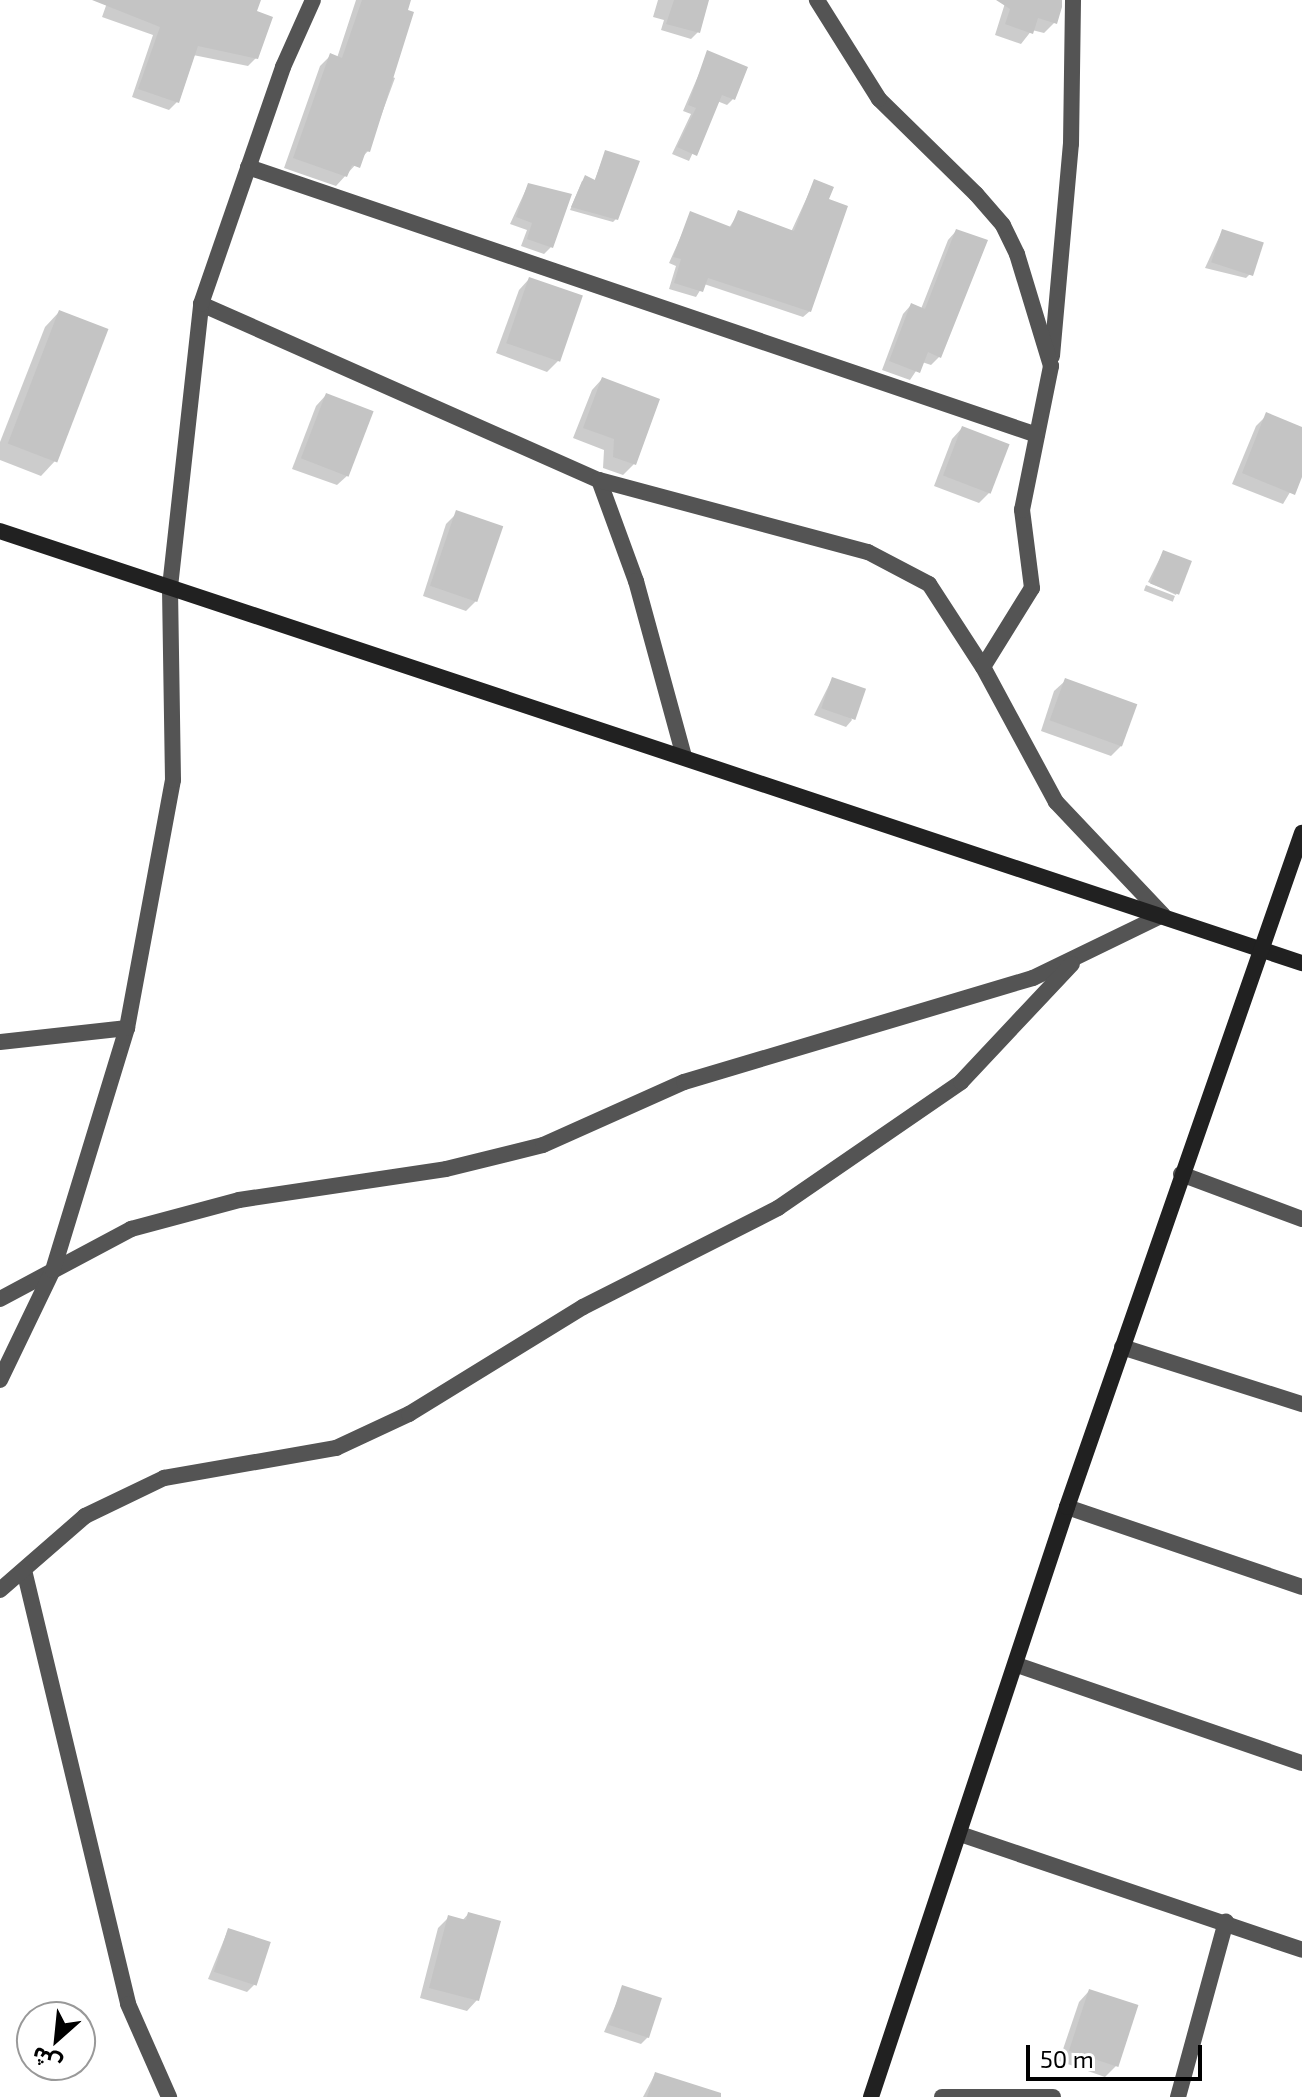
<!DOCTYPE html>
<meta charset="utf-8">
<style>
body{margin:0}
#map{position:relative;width:1302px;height:2097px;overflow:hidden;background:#fff;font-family:"Exo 2","Noto Sans Arabic",sans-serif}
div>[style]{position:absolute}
.shadow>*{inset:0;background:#0003;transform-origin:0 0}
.building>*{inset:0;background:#c4c4c4;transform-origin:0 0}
.street>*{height:16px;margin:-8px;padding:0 8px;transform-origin:8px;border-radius:8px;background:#545454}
.secondary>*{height:16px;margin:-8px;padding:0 8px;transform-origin:8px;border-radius:8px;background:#212121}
span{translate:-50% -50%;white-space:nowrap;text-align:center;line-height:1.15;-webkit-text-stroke:6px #fff;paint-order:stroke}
.north{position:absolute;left:16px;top:2001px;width:80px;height:80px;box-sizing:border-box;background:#fff;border:2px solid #999;border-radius:50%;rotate:207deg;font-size:22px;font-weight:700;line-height:32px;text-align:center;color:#000}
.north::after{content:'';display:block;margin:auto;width:28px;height:36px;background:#000;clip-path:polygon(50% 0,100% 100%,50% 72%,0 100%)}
.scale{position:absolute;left:1026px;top:2045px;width:176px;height:36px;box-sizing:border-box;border:4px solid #000;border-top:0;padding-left:10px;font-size:24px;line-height:28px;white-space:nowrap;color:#000;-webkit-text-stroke:6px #fff;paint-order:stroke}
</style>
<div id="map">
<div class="shadow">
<i style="clip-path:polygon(108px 0,254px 0,256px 58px,248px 66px,193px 55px,177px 102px,169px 110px,132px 97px,153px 35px,102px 17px)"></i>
<i style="clip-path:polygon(356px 0,409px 0,390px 76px,395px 78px,368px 151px,336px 186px,284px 168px,320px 66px,330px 56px,337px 58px)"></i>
<i style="clip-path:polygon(658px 0,707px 0,698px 32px,691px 39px,661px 30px,664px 20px,653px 17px)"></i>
<i style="clip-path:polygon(1006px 0,1062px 0,1055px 22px,1044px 33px,1032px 30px,1021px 44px,995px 35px)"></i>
<i style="clip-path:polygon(708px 53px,733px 99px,727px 105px,717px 101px,689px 161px,672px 154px,691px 114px,683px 111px)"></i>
<i style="clip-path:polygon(605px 153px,616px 219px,613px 222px,570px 210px,582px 181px,594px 182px)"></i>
<i style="clip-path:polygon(814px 182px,826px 200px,810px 311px,803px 317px,704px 284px,696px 297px,669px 289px,676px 266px,669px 263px,691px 214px,729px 228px,739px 212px,791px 232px)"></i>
<i style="clip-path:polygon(528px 185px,551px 247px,544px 254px,521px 246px,527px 230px,510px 224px)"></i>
<i style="clip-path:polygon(956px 231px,940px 356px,931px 365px,922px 362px,910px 380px,882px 370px,903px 314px,911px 305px,921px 309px,948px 240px)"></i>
<i style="clip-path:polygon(1222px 231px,1253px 271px,1246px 278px,1205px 268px)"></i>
<i style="clip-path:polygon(529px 279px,558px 361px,547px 372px,496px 353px,519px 290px)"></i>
<i style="clip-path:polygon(59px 312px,55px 461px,41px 476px,0 460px,0 442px,45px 327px)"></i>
<i style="clip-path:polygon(602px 379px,658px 400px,634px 464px,623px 475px,603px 468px,604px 450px,573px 438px,592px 390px)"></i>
<i style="clip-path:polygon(326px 395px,348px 475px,337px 485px,292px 469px,316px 406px)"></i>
<i style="clip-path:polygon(1267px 415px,1302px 429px,1302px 472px,1283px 504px,1232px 484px,1256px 426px)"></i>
<i style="clip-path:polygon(962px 428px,990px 492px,979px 503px,934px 486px,952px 439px)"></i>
<i style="clip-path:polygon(457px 513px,477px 600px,466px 611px,423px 596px,446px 524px)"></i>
<i style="clip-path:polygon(1163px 552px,1189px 562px,1176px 595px,1148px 582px)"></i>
<i style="left:1146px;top:585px;width:31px;height:6px;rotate:21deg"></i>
<i style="clip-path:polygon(832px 679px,852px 720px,846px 727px,814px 715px)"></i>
<i style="clip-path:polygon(1065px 681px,1122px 745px,1111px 756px,1041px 731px,1054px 691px)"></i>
<i style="clip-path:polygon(468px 1914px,477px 2000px,467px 2011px,420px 1998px,438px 1928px,449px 1917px,462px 1921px)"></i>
<i style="clip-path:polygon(228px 1930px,254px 1985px,247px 1992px,208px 1979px)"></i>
<i style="clip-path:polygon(623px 1988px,648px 2037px,641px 2044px,604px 2032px)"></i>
<i style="clip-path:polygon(1089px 1991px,1116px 2066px,1105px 2077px,1059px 2061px,1079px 2002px)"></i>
<i style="clip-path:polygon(655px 2074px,688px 2097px,643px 2097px)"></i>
</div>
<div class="building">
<i style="clip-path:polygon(92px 0,261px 0,257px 11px,273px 17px,258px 59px,198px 46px,179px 103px,138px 89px,160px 27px)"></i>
<i style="clip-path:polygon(362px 0,411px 0,408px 10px,414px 12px,370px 152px,366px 151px,360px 168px,352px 165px,347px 177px,293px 158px,330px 53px,342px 58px)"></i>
<i style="clip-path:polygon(674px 0,709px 0,700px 33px,666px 24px)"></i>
<i style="clip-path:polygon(996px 0,1062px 0,1062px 7px,1057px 24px,1038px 18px,1033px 34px,1005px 24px,1010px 9px)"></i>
<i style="clip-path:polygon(707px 50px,748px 67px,735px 100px,722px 95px,697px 156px,677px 147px,696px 108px,688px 105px)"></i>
<i style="clip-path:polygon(605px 150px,640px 161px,618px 220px,571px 207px,585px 175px,595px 180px)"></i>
<i style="clip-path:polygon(814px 179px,834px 187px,829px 199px,848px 206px,811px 312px,708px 278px,703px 292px,674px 283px,681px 259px,673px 257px,690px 211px,731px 227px,738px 210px,794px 231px)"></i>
<i style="clip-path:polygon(528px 183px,572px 194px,553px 248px,527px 239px,532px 223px,516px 217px)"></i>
<i style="clip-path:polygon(956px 229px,988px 240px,941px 358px,928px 352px,920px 373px,889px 361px,911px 303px,925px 309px)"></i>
<i style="left:1222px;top:229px;width:44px;height:35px;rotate:18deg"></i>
<i style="left:529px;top:277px;width:57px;height:70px;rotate:19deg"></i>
<i style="left:59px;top:310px;width:53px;height:143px;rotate:21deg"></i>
<i style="clip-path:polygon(602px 377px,660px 399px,636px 465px,613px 457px,614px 439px,583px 428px)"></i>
<i style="left:326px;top:393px;width:51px;height:70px;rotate:21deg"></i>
<i style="clip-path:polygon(1266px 412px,1302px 427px,1302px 477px,1295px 495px,1242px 473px)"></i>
<i style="left:962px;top:426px;width:51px;height:53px;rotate:21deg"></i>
<i style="left:456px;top:510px;width:50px;height:80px;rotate:19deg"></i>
<i style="left:1163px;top:550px;width:31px;height:36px;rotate:21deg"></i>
<i style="left:832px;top:677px;width:36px;height:33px;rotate:19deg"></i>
<i style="left:1065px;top:678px;width:77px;height:45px;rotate:20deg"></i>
<i style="clip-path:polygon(468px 1912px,501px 1921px,479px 2001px,429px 1988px,448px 1915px,466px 1920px)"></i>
<i style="left:228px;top:1928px;width:45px;height:46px;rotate:18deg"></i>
<i style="left:622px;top:1985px;width:42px;height:42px;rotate:18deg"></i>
<i style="left:1089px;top:1989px;width:52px;height:65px;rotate:18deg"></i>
<i style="clip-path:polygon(655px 2072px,721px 2093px,721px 2097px,647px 2097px)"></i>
</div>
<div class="street">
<i style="left:248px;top:167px;width:833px;rotate:18.76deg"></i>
<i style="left:201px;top:304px;width:435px;rotate:23.9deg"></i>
<i style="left:599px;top:480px;width:108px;rotate:69.9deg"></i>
<i style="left:636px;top:581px;width:182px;rotate:74.7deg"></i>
<i style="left:1052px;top:356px;width:213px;rotate:-84.9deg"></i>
<i style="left:1071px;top:144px;width:144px;rotate:-89.2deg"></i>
<i style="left:599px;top:480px;width:278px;rotate:15deg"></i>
<i style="left:868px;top:552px;width:69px;rotate:27.7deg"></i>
<i style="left:929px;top:584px;width:99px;rotate:57deg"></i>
<i style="left:0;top:1042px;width:128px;rotate:-6.3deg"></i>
<i style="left:1181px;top:1174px;width:129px;rotate:20.4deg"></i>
<i style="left:0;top:1299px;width:149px;rotate:-28.1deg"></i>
<i style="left:131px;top:1229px;width:112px;rotate:-15deg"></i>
<i style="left:239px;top:1200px;width:209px;rotate:-8.5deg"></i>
<i style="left:446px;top:1169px;width:100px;rotate:-13.9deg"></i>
<i style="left:543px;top:1145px;width:154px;rotate:-24.1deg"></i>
<i style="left:684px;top:1082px;width:364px;rotate:-16.6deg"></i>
<i style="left:1033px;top:978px;width:144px;rotate:-25.9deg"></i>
<i style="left:1163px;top:915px;width:156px;rotate:-133.4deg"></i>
<i style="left:1056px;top:802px;width:153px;rotate:-118.4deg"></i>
<i style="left:983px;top:667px;width:93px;rotate:-58.2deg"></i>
<i style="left:1032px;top:588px;width:79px;rotate:-97.3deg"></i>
<i style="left:1022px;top:510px;width:147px;rotate:-78.6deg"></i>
<i style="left:1051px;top:366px;width:117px;rotate:-106.9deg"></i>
<i style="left:1017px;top:254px;width:32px;rotate:-116deg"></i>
<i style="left:1003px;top:225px;width:41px;rotate:-131.1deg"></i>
<i style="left:976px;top:194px;width:136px;rotate:-135.6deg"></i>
<i style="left:879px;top:99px;width:117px;rotate:-122.1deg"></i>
<i style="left:1122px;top:1347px;width:189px;rotate:17.6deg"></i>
<i style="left:0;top:1380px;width:122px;rotate:-64.3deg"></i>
<i style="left:53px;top:1270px;width:253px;rotate:-73deg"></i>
<i style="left:127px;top:1028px;width:252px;rotate:-79.5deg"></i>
<i style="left:173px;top:780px;width:193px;rotate:-90.9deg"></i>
<i style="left:170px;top:587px;width:285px;rotate:-83.7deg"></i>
<i style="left:201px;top:304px;width:251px;rotate:-70.9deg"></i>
<i style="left:283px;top:67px;width:73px;rotate:-65.9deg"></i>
<i style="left:1067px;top:1507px;width:248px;rotate:18.8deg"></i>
<i style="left:24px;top:1570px;width:446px;rotate:76.5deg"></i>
<i style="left:128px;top:2004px;width:102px;rotate:66.2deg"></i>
<i style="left:0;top:1590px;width:113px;rotate:-41deg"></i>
<i style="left:85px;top:1516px;width:88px;rotate:-25.7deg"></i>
<i style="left:164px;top:1478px;width:175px;rotate:-9.9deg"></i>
<i style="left:336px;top:1448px;width:81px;rotate:-25deg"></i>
<i style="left:409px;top:1414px;width:204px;rotate:-31.6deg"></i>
<i style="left:583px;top:1307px;width:219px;rotate:-26.9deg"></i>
<i style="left:778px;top:1208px;width:222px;rotate:-34.5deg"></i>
<i style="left:961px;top:1082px;width:162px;rotate:-46.8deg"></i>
<i style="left:1017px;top:1665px;width:301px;rotate:19deg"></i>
<i style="left:960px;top:1834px;width:361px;rotate:18.7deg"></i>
<i style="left:942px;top:2097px;width:111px"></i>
<i style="left:1178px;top:2097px;width:182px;rotate:-74.7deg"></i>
</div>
<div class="secondary">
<i style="left:0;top:531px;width:1372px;rotate:18.36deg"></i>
<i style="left:871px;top:2097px;width:622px;rotate:-71.62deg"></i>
<i style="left:1067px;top:1507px;width:714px;rotate:-70.78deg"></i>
</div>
<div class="north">ش</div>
<div class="scale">50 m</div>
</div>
